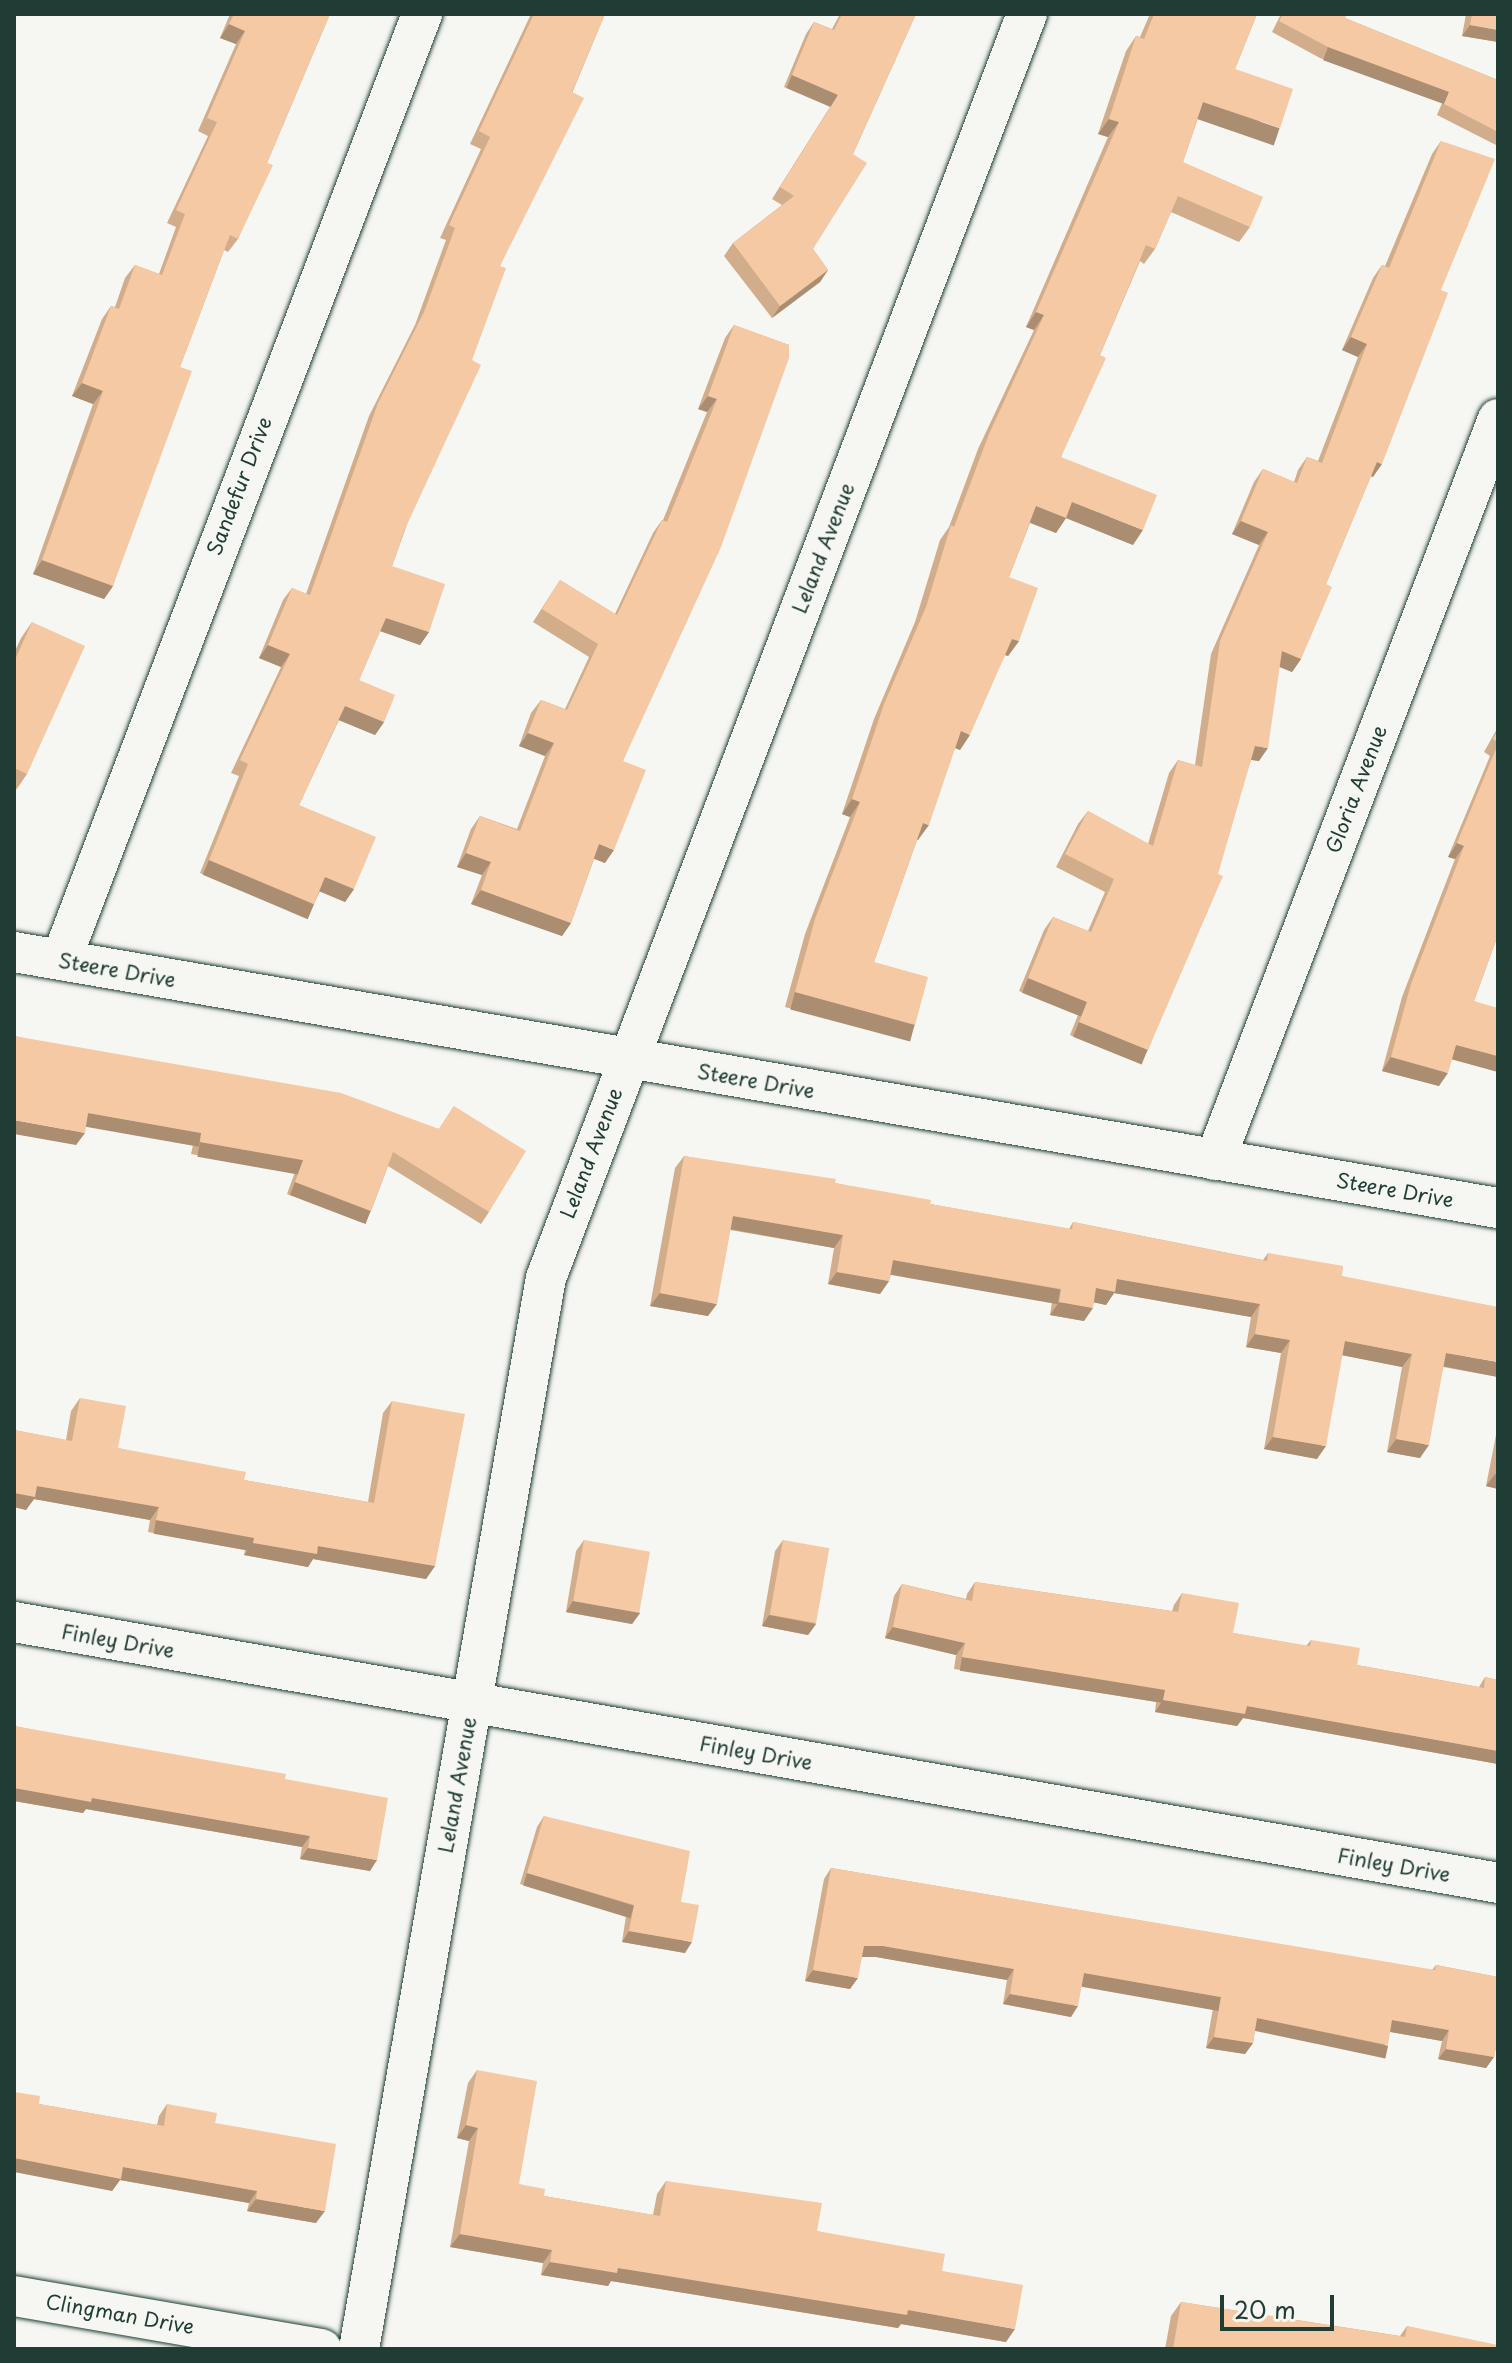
<!DOCTYPE html>
<style>
body{margin:0}
#map{position:relative;width:1512px;height:2363px;overflow:hidden;background:#f6f6f2;font-family:"Playpen Sans",sans-serif}
div>[style]{position:absolute}
.roads{filter:drop-shadow(0 0 2px #1f3d34) drop-shadow(0 0 2px #1f3d34)}
.street>*{height:40px;margin:-20px;padding:0 20px;transform-origin:20px;border-radius:20px;background:#f6f6f2}
.wall>*{inset:0;background:#d2ad8c}
.shaded-wall>*{inset:0;background:#ab8d72;transform-origin:0 0}
.building>*{inset:0;background:#f4c9a3;transform-origin:0 0}
span{translate:-50% -50%;white-space:nowrap;text-align:center;line-height:1.15;-webkit-text-stroke:6px #f6f6f2;paint-order:stroke}
.street-label{font-size:20px;color:#1f3d34}
.frame{position:absolute;inset:0;border:16px solid #1f3d34;pointer-events:none}
.scale{position:absolute;left:1220px;top:2295px;width:114px;height:36px;box-sizing:border-box;border:4px solid #1f3d34;border-top:0;padding-left:10px;font-size:24px;line-height:28px;white-space:nowrap;color:#1f3d34;-webkit-text-stroke:6px #f6f6f2;paint-order:stroke}
</style>
<div id="map">
<div class="roads">
<div class="street">
<i style="left:14px;top:952px;width:1506px;rotate:9.79deg"></i>
<i style="left:61px;top:960px;width:1013px;rotate:-69.11deg"></i>
<i style="left:1215px;top:1160px;width:793px;rotate:-69.1deg"></i>
<i style="left:14px;top:1622px;width:1507px;rotate:9.97deg"></i>
<i style="left:14px;top:2296px;width:312px;rotate:9.8deg"></i>
<i style="left:359px;top:2349px;width:1087px;rotate:-80.1deg"></i>
<i style="left:546px;top:1278px;width:1352px;rotate:-69.17deg"></i>
</div>
</div>
<div class="wall">
<i style="clip-path:polygon(230px 14px,330px 14px,267px 163px,238px 239px,228px 252px,224px 250px,180px 367px,113px 586px,104px 599px,33px 574px,93px 404px,72px 396px,102px 319px,111px 306px,115px 307px,125px 278px,135px 265px,159px 274px,176px 227px,167px 223px,208px 136px,198px 131px,236px 44px,220px 38px)"></i>
<i style="clip-path:polygon(531px 14px,605px 14px,500px 266px,392px 566px,429px 632px,420px 645px,380px 631px,359px 680px,384px 722px,375px 735px,339px 720px,299px 805px,354px 889px,345px 902px,320px 891px,314px 904px,305px 917px,200px 873px,239px 776px,231px 773px,281px 667px,259px 658px,283px 600px,292px 588px,306px 594px,369px 416px,415px 325px,446px 240px,440px 238px,481px 149px,470px 144px)"></i>
<i style="clip-path:polygon(840px 14px,916px 14px,853px 154px,813px 249px,828px 270px,820px 282px,772px 318px,724px 256px,733px 243px,782px 205px,772px 199px,830px 107px,784px 87px,806px 34px,814px 22px,832px 29px)"></i>
<i style="clip-path:polygon(1150px 14px,1257px 14px,1235px 69px,1270px 143px,1198px 118px,1183px 162px,1250px 227px,1239px 242px,1171px 212px,1155px 249px,1144px 264px,1140px 261px,1100px 355px,1061px 457px,1133px 545px,1066px 518px,1056px 533px,1030px 523px,1009px 577px,1019px 641px,1008px 656px,1005px 655px,960px 750px,955px 748px,918px 840px,917px 840px,874px 962px,915px 1025px,904px 1039px,785px 1007px,805px 934px,850px 817px,842px 814px,874px 719px,915px 622px,940px 540px,949px 527px,978px 449px,1034px 330px,1026px 327px,1108px 137px,1098px 134px,1126px 51px,1136px 36px,1140px 37px)"></i>
<i style="clip-path:polygon(1281px 14px,1346px 14px,1345px 18px,1498px 80px,1498px 146px,1437px 115px,1442px 103px,1320px 58px,1272px 32px)"></i>
<i style="clip-path:polygon(1466px 14px,1498px 14px,1498px 42px,1462px 36px)"></i>
<i style="clip-path:polygon(1441px 141px,1441px 290px,1373px 477px,1371px 476px,1326px 584px,1301px 659px,1292px 672px,1279px 667px,1259px 761px,1251px 760px,1148px 1050px,1139px 1063px,1070px 1035px,1078px 1015px,1019px 991px,1044px 930px,1053px 917px,1088px 931px,1105px 892px,1056px 867px,1078px 824px,1088px 811px,1148px 844px,1169px 773px,1178px 760px,1195px 765px,1211px 654px,1259px 545px,1232px 534px,1254px 482px,1263px 469px,1294px 482px,1298px 470px,1307px 457px,1318px 461px,1358px 357px,1342px 350px,1373px 278px,1382px 265px,1385px 266px,1432px 154px)"></i>
<i style="clip-path:polygon(734px 325px,789px 345px,623px 761px,605px 863px,594px 859px,571px 923px,562px 936px,471px 904px,482px 875px,457px 867px,471px 829px,480px 816px,517px 829px,545px 756px,519px 746px,531px 713px,541px 700px,565px 709px,589px 657px,533px 622px,560px 580px,615px 614px,653px 533px,662px 520px,663px 520px,707px 412px,698px 409px,725px 338px)"></i>
<i style="clip-path:polygon(32px 622px,27px 774px,16px 790px,14px 790px,14px 653px,21px 638px)"></i>
<i style="clip-path:polygon(1498px 727px,1498px 935px,1474px 1001px,1498px 1072px,1452px 1059px,1439px 1086px,1382px 1071px,1402px 997px,1455px 859px,1448px 857px,1490px 756px,1484px 752px)"></i>
<i style="clip-path:polygon(14px 1036px,439px 1129px,454px 1106px,489px 1212px,481px 1224px,388px 1166px,371px 1211px,363px 1223px,287px 1194px,295px 1172px,191px 1154px,193px 1145px,86px 1126px,76px 1145px)"></i>
<i style="clip-path:polygon(684px 1156px,835px 1183px,930px 1204px,1069px 1229px,1073px 1222px,1263px 1260px,1268px 1253px,1342px 1276px,1498px 1377px,1443px 1367px,1420px 1458px,1387px 1452px,1402px 1367px,1342px 1355px,1317px 1459px,1264px 1449px,1281px 1353px,1246px 1347px,1251px 1317px,1114px 1293px,1106px 1305px,1094px 1302px,1084px 1321px,1050px 1315px,1052px 1302px,891px 1274px,889px 1281px,880px 1294px,828px 1284px,834px 1248px,730px 1230px,708px 1316px,650px 1306px,675px 1168px)"></i>
<i style="clip-path:polygon(80px 1398px,118px 1448px,244px 1480px,368px 1502px,383px 1413px,392px 1401px,435px 1566px,426px 1579px,313px 1559px,308px 1567px,244px 1555px,245px 1550px,148px 1532px,150px 1520px,34px 1499px,26px 1510px,14px 1507px,14px 1430px,66px 1440px,71px 1411px)"></i>
<i style="clip-path:polygon(1498px 1425px,1498px 1489px,1486px 1486px)"></i>
<i style="clip-path:polygon(584px 1540px,640px 1613px,632px 1624px,566px 1612px,576px 1551px)"></i>
<i style="clip-path:polygon(783px 1540px,816px 1624px,808px 1635px,762px 1626px,775px 1551px)"></i>
<i style="clip-path:polygon(975px 1582px,1172px 1611px,1174px 1605px,1182px 1593px,1233px 1633px,1306px 1646px,1311px 1640px,1357px 1665px,1479px 1687px,1485px 1677px,1498px 1680px,1498px 1764px,1243px 1718px,1237px 1726px,1155px 1712px,1156px 1702px,954px 1669px,956px 1655px,885px 1638px,894px 1596px,902px 1584px,966px 1599px,967px 1594px)"></i>
<i style="clip-path:polygon(14px 1726px,285px 1779px,370px 1871px,300px 1859px,302px 1847px,86px 1809px,83px 1813px,14px 1801px)"></i>
<i style="clip-path:polygon(544px 1816px,681px 1902px,685px 1953px,622px 1942px,626px 1916px,520px 1884px,537px 1827px)"></i>
<i style="clip-path:polygon(831px 1868px,1432px 1970px,1436px 1965px,1498px 1977px,1498px 2051px,1495px 2050px,1494px 2057px,1486px 2068px,1438px 2059px,1442px 2041px,1390px 2032px,1380px 2056px,1255px 2030px,1253px 2043px,1245px 2054px,1206px 2048px,1213px 2008px,1082px 1985px,1071px 2017px,1003px 2004px,1007px 1980px,876px 1957px,862px 1957px,850px 1989px,805px 1981px,824px 1879px)"></i>
<i style="clip-path:polygon(477px 2070px,519px 2184px,544px 2196px,653px 2215px,657px 2194px,666px 2181px,817px 2231px,942px 2271px,1006px 2342px,901px 2324px,898px 2328px,611px 2281px,608px 2286px,541px 2275px,543px 2263px,450px 2247px,469px 2141px,457px 2138px,468px 2083px)"></i>
<i style="clip-path:polygon(39px 2104px,157px 2125px,159px 2116px,167px 2104px,215px 2123px,316px 2223px,247px 2211px,249px 2203px,120px 2180px,112px 2191px)"></i>
<i style="clip-path:polygon(1181px 2302px,1400px 2336px,1407px 2326px,1498px 2349px,1165px 2349px,1171px 2316px)"></i>
</div>
<div class="shaded-wall">
<i style="clip-path:polygon(229px 24px,245px 31px,236px 44px,220px 38px)"></i>
<i style="clip-path:polygon(1470px 25px,1498px 30px,1498px 42px,1462px 36px)"></i>
<i style="left:1328px;top:47px;width:129px;height:14px;rotate:20deg"></i>
<i style="left:792px;top:75px;width:50px;height:14px;rotate:23deg"></i>
<i style="left:1203px;top:102px;width:81px;height:18px;rotate:19deg"></i>
<i style="clip-path:polygon(1109px 119px,1119px 122px,1108px 137px,1098px 134px)"></i>
<i style="clip-path:polygon(828px 270px,820px 282px,772px 318px,780px 306px)"></i>
<i style="clip-path:polygon(1036px 312px,1044px 315px,1034px 330px,1026px 327px)"></i>
<i style="clip-path:polygon(1351px 337px,1367px 344px,1358px 357px,1342px 350px)"></i>
<i style="clip-path:polygon(82px 383px,103px 391px,93px 404px,72px 396px)"></i>
<i style="clip-path:polygon(708px 396px,717px 399px,707px 412px,698px 409px)"></i>
<i style="clip-path:polygon(1377px 462px,1382px 464px,1373px 477px,1368px 475px)"></i>
<i style="clip-path:polygon(1072px 502px,1143px 530px,1133px 545px,1066px 518px,1056px 533px,1026px 521px,1036px 506px)"></i>
<i style="clip-path:polygon(1241px 521px,1268px 532px,1259px 545px,1232px 534px)"></i>
<i style="clip-path:polygon(42px 560px,113px 586px,104px 599px,33px 574px)"></i>
<i style="clip-path:polygon(386px 618px,429px 632px,420px 645px,377px 630px)"></i>
<i style="clip-path:polygon(1012px 639px,1019px 641px,1008px 656px,1002px 654px)"></i>
<i style="clip-path:polygon(268px 645px,290px 654px,281px 667px,259px 658px)"></i>
<i style="clip-path:polygon(1282px 651px,1301px 659px,1292px 672px,1273px 664px)"></i>
<i style="clip-path:polygon(345px 706px,384px 722px,375px 735px,336px 719px)"></i>
<i style="clip-path:polygon(961px 731px,970px 735px,960px 750px,950px 746px)"></i>
<i style="clip-path:polygon(528px 733px,554px 743px,545px 756px,519px 746px)"></i>
<i style="clip-path:polygon(1255px 746px,1268px 748px,1259px 761px,1246px 759px)"></i>
<i style="clip-path:polygon(852px 799px,860px 802px,850px 817px,842px 814px)"></i>
<i style="clip-path:polygon(923px 823px,929px 825px,918px 840px,913px 838px)"></i>
<i style="clip-path:polygon(1457px 843px,1464px 846px,1455px 859px,1448px 857px)"></i>
<i style="clip-path:polygon(599px 844px,614px 850px,605px 863px,590px 857px)"></i>
<i style="clip-path:polygon(466px 853px,491px 862px,482px 875px,457px 867px)"></i>
<i style="left:209px;top:860px;width:114px;height:16px;rotate:23deg"></i>
<i style="clip-path:polygon(325px 877px,354px 889px,345px 902px,316px 890px)"></i>
<i style="clip-path:polygon(481px 890px,571px 923px,562px 936px,471px 904px)"></i>
<i style="left:1028px;top:978px;width:64px;height:16px;rotate:22deg"></i>
<i style="left:795px;top:992px;width:124px;height:18px;rotate:15deg"></i>
<i style="left:1079px;top:1022px;width:74px;height:16px;rotate:22deg"></i>
<i style="clip-path:polygon(1456px 1045px,1498px 1056px,1498px 1072px,1447px 1058px)"></i>
<i style="clip-path:polygon(1391px 1057px,1448px 1073px,1439px 1086px,1382px 1071px)"></i>
<i style="left:88px;top:1113px;width:115px;height:14px;rotate:10deg"></i>
<i style="clip-path:polygon(14px 1120px,85px 1133px,76px 1145px,14px 1134px)"></i>
<i style="left:200px;top:1142px;width:105px;height:15px;rotate:10deg"></i>
<i style="left:295px;top:1182px;width:81px;height:14px;rotate:21deg"></i>
<i style="clip-path:polygon(733px 1216px,843px 1235px,834px 1248px,724px 1228px)"></i>
<i style="left:893px;top:1260px;width:170px;height:15px;rotate:10deg"></i>
<i style="clip-path:polygon(837px 1272px,889px 1281px,880px 1294px,828px 1284px)"></i>
<i style="clip-path:polygon(1117px 1279px,1260px 1304px,1251px 1317px,1114px 1293px,1106px 1305px,1087px 1301px,1096px 1288px)"></i>
<i style="clip-path:polygon(660px 1293px,717px 1304px,708px 1316px,650px 1306px)"></i>
<i style="clip-path:polygon(1059px 1302px,1093px 1308px,1084px 1321px,1050px 1315px)"></i>
<i style="clip-path:polygon(1255px 1334px,1290px 1340px,1281px 1353px,1246px 1347px)"></i>
<i style="clip-path:polygon(1345px 1341px,1412px 1354px,1402px 1367px,1336px 1354px)"></i>
<i style="clip-path:polygon(1446px 1353px,1498px 1362px,1498px 1377px,1437px 1365px)"></i>
<i style="clip-path:polygon(1273px 1437px,1326px 1446px,1317px 1459px,1264px 1449px)"></i>
<i style="clip-path:polygon(1396px 1439px,1429px 1445px,1420px 1458px,1387px 1452px)"></i>
<i style="clip-path:polygon(1495px 1474px,1498px 1474px,1498px 1489px,1486px 1486px)"></i>
<i style="clip-path:polygon(37px 1486px,159px 1507px,150px 1520px,34px 1499px,26px 1510px,14px 1507px,14px 1493px)"></i>
<i style="left:156px;top:1520px;width:100px;height:14px;rotate:10deg"></i>
<i style="clip-path:polygon(253px 1543px,318px 1546px,435px 1566px,426px 1579px,313px 1559px,308px 1567px,244px 1555px)"></i>
<i style="clip-path:polygon(573px 1601px,640px 1613px,632px 1624px,566px 1612px)"></i>
<i style="clip-path:polygon(769px 1615px,816px 1624px,808px 1635px,762px 1626px)"></i>
<i style="clip-path:polygon(893px 1627px,965px 1643px,956px 1655px,885px 1638px)"></i>
<i style="left:962px;top:1657px;width:206px;height:14px;rotate:9deg"></i>
<i style="clip-path:polygon(1163px 1700px,1247px 1706px,1498px 1751px,1498px 1764px,1243px 1718px,1237px 1726px,1155px 1712px)"></i>
<i style="clip-path:polygon(14px 1788px,92px 1798px,310px 1836px,302px 1847px,86px 1809px,83px 1813px,14px 1801px)"></i>
<i style="clip-path:polygon(308px 1848px,377px 1860px,370px 1871px,300px 1859px)"></i>
<i style="left:527px;top:1873px;width:112px;height:13px;rotate:17deg"></i>
<i style="clip-path:polygon(629px 1931px,692px 1942px,685px 1953px,622px 1942px)"></i>
<i style="clip-path:polygon(864px 1946px,883px 1946px,1014px 1969px,1007px 1980px,876px 1957px,856px 1957px)"></i>
<i style="clip-path:polygon(813px 1970px,858px 1978px,850px 1989px,805px 1981px)"></i>
<i style="left:1084px;top:1973px;width:139px;height:14px;rotate:10deg"></i>
<i style="clip-path:polygon(1010px 1994px,1078px 2006px,1071px 2017px,1003px 2004px)"></i>
<i style="left:1257px;top:2018px;width:134px;height:13px;rotate:12deg"></i>
<i style="clip-path:polygon(1392px 2020px,1449px 2030px,1442px 2041px,1385px 2031px)"></i>
<i style="clip-path:polygon(1214px 2037px,1253px 2043px,1245px 2054px,1206px 2048px)"></i>
<i style="clip-path:polygon(1446px 2049px,1494px 2057px,1486px 2068px,1438px 2059px)"></i>
<i style="clip-path:polygon(466px 2125px,478px 2128px,469px 2141px,457px 2138px)"></i>
<i style="clip-path:polygon(14px 2158px,123px 2167px,257px 2191px,249px 2203px,120px 2180px,112px 2191px,14px 2172px)"></i>
<i style="clip-path:polygon(256px 2199px,325px 2211px,316px 2223px,247px 2211px)"></i>
<i style="clip-path:polygon(460px 2234px,552px 2250px,543px 2263px,450px 2247px)"></i>
<i style="clip-path:polygon(550px 2262px,618px 2268px,908px 2310px,1015px 2329px,1006px 2342px,901px 2324px,898px 2328px,611px 2281px,608px 2286px,541px 2275px)"></i>
</div>
<div class="building">
<i style="clip-path:polygon(234px 14px,330px 14px,267px 163px,273px 165px,238px 239px,230px 235px,180px 367px,192px 371px,113px 586px,42px 560px,103px 391px,82px 383px,111px 306px,119px 309px,135px 265px,162px 275px,185px 214px,176px 210px,217px 122px,207px 118px,245px 31px,229px 24px)"></i>
<i style="clip-path:polygon(534px 14px,605px 14px,572px 92px,584px 98px,500px 266px,506px 268px,472px 360px,481px 365px,404px 531px,392px 566px,445px 584px,429px 632px,386px 618px,359px 680px,395px 695px,384px 722px,345px 706px,299px 805px,376px 837px,354px 889px,325px 877px,314px 904px,209px 860px,248px 764px,240px 760px,290px 654px,268px 645px,292px 588px,310px 595px,378px 403px,424px 312px,455px 228px,449px 225px,490px 137px,479px 131px)"></i>
<i style="clip-path:polygon(842px 14px,916px 14px,853px 154px,867px 163px,813px 249px,828px 270px,780px 306px,733px 243px,794px 196px,780px 187px,838px 95px,792px 75px,814px 22px,834px 30px)"></i>
<i style="clip-path:polygon(1154px 14px,1257px 14px,1235px 69px,1293px 89px,1280px 128px,1203px 102px,1183px 162px,1263px 197px,1250px 227px,1178px 196px,1155px 249px,1146px 245px,1100px 355px,1106px 358px,1061px 457px,1157px 495px,1143px 530px,1072px 502px,1066px 518px,1036px 506px,1009px 577px,1038px 588px,1019px 641px,1012px 639px,970px 735px,961px 731px,929px 825px,923px 823px,874px 962px,928px 977px,915px 1025px,795px 992px,815px 919px,860px 802px,852px 799px,884px 704px,926px 607px,951px 525px,954px 527px,989px 434px,1044px 315px,1036px 312px,1119px 122px,1109px 119px,1136px 36px,1144px 39px)"></i>
<i style="clip-path:polygon(1283px 14px,1346px 14px,1345px 18px,1498px 80px,1498px 132px,1444px 104px,1449px 92px,1328px 47px,1279px 21px)"></i>
<i style="clip-path:polygon(1472px 14px,1498px 14px,1498px 30px,1470px 25px)"></i>
<i style="clip-path:polygon(1441px 141px,1495px 159px,1441px 290px,1448px 293px,1382px 464px,1377px 462px,1326px 584px,1332px 587px,1301px 659px,1282px 651px,1268px 748px,1255px 746px,1218px 874px,1223px 876px,1148px 1050px,1079px 1022px,1087px 1002px,1028px 978px,1053px 917px,1091px 932px,1114px 879px,1065px 854px,1088px 811px,1153px 846px,1178px 760px,1202px 767px,1220px 641px,1268px 532px,1241px 521px,1263px 469px,1297px 483px,1307px 457px,1322px 463px,1367px 344px,1351px 337px,1382px 265px,1389px 268px)"></i>
<i style="clip-path:polygon(734px 325px,789px 345px,789px 358px,721px 547px,623px 761px,646px 770px,614px 850px,599px 844px,571px 923px,481px 890px,491px 862px,466px 853px,480px 816px,520px 831px,554px 743px,528px 733px,541px 700px,567px 710px,598px 644px,542px 609px,560px 580px,617px 615px,662px 520px,667px 522px,717px 399px,708px 396px)"></i>
<i style="clip-path:polygon(32px 622px,85px 646px,27px 774px,14px 768px,14px 662px)"></i>
<i style="clip-path:polygon(1498px 730px,1498px 742px,1493px 739px)"></i>
<i style="clip-path:polygon(1498px 744px,1498px 935px,1474px 1001px,1498px 1008px,1498px 1056px,1456px 1045px,1448px 1073px,1391px 1057px,1411px 984px,1464px 846px,1457px 843px)"></i>
<i style="clip-path:polygon(14px 1036px,341px 1093px,439px 1129px,454px 1106px,526px 1151px,489px 1212px,393px 1152px,371px 1211px,295px 1182px,303px 1160px,200px 1142px,201px 1133px,88px 1113px,85px 1133px,14px 1120px)"></i>
<i style="clip-path:polygon(684px 1156px,836px 1179px,835px 1183px,931px 1200px,930px 1204px,1072px 1229px,1073px 1222px,1267px 1261px,1268px 1253px,1343px 1266px,1342px 1276px,1498px 1307px,1498px 1362px,1446px 1353px,1429px 1445px,1396px 1439px,1412px 1354px,1345px 1341px,1326px 1446px,1273px 1437px,1290px 1340px,1255px 1334px,1260px 1304px,1117px 1279px,1115px 1292px,1096px 1288px,1093px 1308px,1059px 1302px,1061px 1289px,893px 1260px,889px 1281px,837px 1272px,843px 1235px,733px 1216px,717px 1304px,660px 1293px)"></i>
<i style="clip-path:polygon(80px 1398px,126px 1406px,118px 1448px,246px 1472px,244px 1480px,374px 1503px,392px 1401px,465px 1414px,435px 1566px,318px 1546px,317px 1554px,253px 1543px,254px 1538px,156px 1520px,159px 1507px,37px 1486px,35px 1497px,14px 1493px,14px 1430px,72px 1441px)"></i>
<i style="left:584px;top:1540px;width:67px;height:62px;rotate:10deg"></i>
<i style="left:783px;top:1540px;width:47px;height:76px;rotate:10deg"></i>
<i style="clip-path:polygon(975px 1582px,1178px 1612px,1182px 1593px,1239px 1603px,1233px 1633px,1310px 1646px,1311px 1640px,1360px 1648px,1357px 1665px,1484px 1688px,1485px 1677px,1498px 1680px,1498px 1751px,1247px 1706px,1245px 1714px,1163px 1700px,1165px 1690px,962px 1657px,965px 1643px,893px 1627px,902px 1584px,972px 1601px)"></i>
<i style="clip-path:polygon(14px 1726px,286px 1774px,285px 1779px,388px 1798px,377px 1860px,308px 1848px,310px 1836px,92px 1798px,91px 1802px,14px 1788px)"></i>
<i style="clip-path:polygon(544px 1816px,690px 1851px,681px 1902px,699px 1905px,692px 1942px,629px 1931px,634px 1905px,527px 1873px)"></i>
<i style="clip-path:polygon(831px 1868px,1435px 1970px,1436px 1965px,1498px 1977px,1498px 2039px,1494px 2057px,1446px 2049px,1449px 2030px,1392px 2020px,1388px 2045px,1257px 2018px,1253px 2043px,1214px 2037px,1221px 1997px,1084px 1973px,1078px 2006px,1010px 1994px,1014px 1969px,883px 1946px,864px 1946px,858px 1978px,813px 1970px)"></i>
<i style="clip-path:polygon(477px 2070px,537px 2081px,519px 2184px,545px 2189px,544px 2196px,660px 2216px,666px 2181px,822px 2203px,817px 2231px,945px 2254px,942px 2271px,1023px 2285px,1015px 2329px,908px 2310px,907px 2315px,618px 2268px,617px 2273px,550px 2262px,552px 2250px,460px 2234px,478px 2128px,466px 2125px)"></i>
<i style="clip-path:polygon(14px 2092px,40px 2096px,39px 2104px,164px 2126px,167px 2104px,217px 2113px,215px 2123px,336px 2144px,325px 2211px,256px 2199px,257px 2191px,123px 2167px,121px 2179px,14px 2158px)"></i>
<i style="clip-path:polygon(1181px 2302px,1405px 2337px,1407px 2326px,1498px 2345px,1498px 2349px,1173px 2349px)"></i>
</div>
<div class="street-label">
<span style="left:239px;top:486px;rotate:-69deg">Sandefur Drive</span>
<span style="left:823px;top:548px;rotate:-69deg">Leland Avenue</span>
<span style="left:1356px;top:789px;rotate:-69deg">Gloria Avenue</span>
<span style="left:117px;top:970px;rotate:10deg">Steere Drive</span>
<span style="left:756px;top:1081px;rotate:10deg">Steere Drive</span>
<span style="left:591px;top:1153px;rotate:-69deg">Leland Avenue</span>
<span style="left:1395px;top:1190px;rotate:10deg">Steere Drive</span>
<span style="left:118px;top:1641px;rotate:10deg">Finley Drive</span>
<span style="left:756px;top:1753px;rotate:10deg">Finley Drive</span>
<span style="left:457px;top:1785px;rotate:-80deg">Leland Avenue</span>
<span style="left:1394px;top:1865px;rotate:10deg">Finley Drive</span>
<span style="left:120px;top:2314px;rotate:10deg">Clingman Drive</span>
</div>
<div class="frame"></div>
<div class="scale">20 m</div>
</div>
